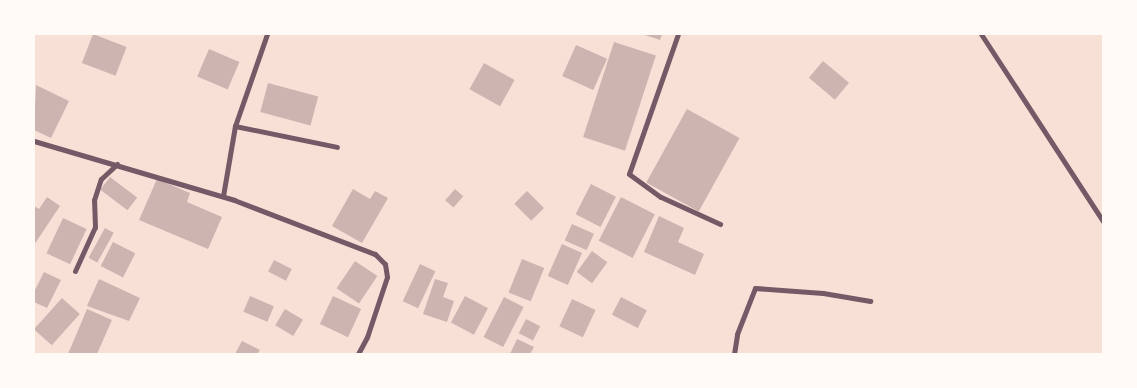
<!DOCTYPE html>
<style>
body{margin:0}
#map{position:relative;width:1137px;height:388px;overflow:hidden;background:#f7e1d7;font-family:"Exo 2",sans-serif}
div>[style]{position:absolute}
.building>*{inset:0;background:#ccb4b1;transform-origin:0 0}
.minor>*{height:5px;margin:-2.5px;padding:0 2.5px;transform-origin:2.5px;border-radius:2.5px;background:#755966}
span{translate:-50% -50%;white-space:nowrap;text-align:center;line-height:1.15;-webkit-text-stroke:4px #fffaf5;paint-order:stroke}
.frame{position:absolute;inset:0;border:35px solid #fffaf5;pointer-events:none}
</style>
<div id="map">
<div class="building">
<i style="left:93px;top:34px;width:36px;height:31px;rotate:21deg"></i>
<i style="clip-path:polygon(642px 34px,662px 34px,660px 40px)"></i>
<i style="left:614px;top:42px;width:44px;height:100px;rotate:18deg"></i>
<i style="left:576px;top:45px;width:34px;height:34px;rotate:24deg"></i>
<i style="left:209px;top:49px;width:33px;height:30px;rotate:23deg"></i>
<i style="left:823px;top:61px;width:34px;height:22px;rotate:40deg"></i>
<i style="left:484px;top:63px;width:35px;height:30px;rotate:29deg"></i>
<i style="left:268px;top:83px;width:52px;height:30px;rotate:15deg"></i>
<i style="clip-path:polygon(36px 85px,69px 101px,51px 138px,34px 130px)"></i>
<i style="left:687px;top:109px;width:60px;height:84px;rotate:29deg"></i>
<i style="left:110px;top:177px;width:34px;height:16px;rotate:37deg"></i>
<i style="clip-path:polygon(157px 179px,190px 193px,187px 202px,222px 217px,208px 249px,139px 220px)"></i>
<i style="left:591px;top:184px;width:28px;height:34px;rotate:27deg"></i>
<i style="clip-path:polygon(353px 189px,370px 199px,375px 191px,388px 198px,362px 243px,332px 226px)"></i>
<i style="left:455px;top:189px;width:11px;height:15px;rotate:41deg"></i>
<i style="left:527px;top:191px;width:24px;height:18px;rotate:45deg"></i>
<i style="clip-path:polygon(47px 197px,60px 206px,34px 245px,34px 206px,39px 209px)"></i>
<i style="left:621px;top:197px;width:38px;height:49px;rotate:27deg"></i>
<i style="clip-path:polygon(659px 216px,684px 228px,678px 242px,704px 254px,695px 275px,644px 252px)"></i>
<i style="left:63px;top:218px;width:26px;height:39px;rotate:25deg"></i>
<i style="left:572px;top:224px;width:24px;height:18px;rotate:24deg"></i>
<i style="left:105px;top:228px;width:10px;height:34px;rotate:29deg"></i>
<i style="left:113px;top:242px;width:25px;height:27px;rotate:27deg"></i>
<i style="left:562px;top:244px;width:22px;height:35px;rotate:24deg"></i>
<i style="left:592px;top:251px;width:19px;height:26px;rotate:36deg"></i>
<i style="left:522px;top:259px;width:24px;height:36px;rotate:22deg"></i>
<i style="left:274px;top:260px;width:20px;height:13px;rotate:27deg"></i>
<i style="left:355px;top:261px;width:27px;height:33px;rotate:34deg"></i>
<i style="left:420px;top:264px;width:17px;height:41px;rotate:25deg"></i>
<i style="clip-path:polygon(44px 272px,61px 280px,47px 308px,34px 302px,34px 292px)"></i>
<i style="clip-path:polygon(99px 279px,140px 298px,129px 321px,87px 306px)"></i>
<i style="clip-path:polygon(435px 279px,448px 283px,443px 297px,454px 301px,447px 322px,423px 314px)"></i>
<i style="left:250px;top:296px;width:26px;height:17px;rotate:23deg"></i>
<i style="left:333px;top:296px;width:31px;height:31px;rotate:25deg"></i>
<i style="left:465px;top:296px;width:26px;height:30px;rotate:28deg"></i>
<i style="left:504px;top:297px;width:22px;height:45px;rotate:27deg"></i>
<i style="left:621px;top:297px;width:29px;height:20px;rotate:27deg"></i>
<i style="left:62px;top:298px;width:24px;height:42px;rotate:42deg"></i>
<i style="left:572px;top:299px;width:26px;height:30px;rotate:25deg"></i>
<i style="clip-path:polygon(87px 309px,112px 320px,97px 354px,68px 354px)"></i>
<i style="left:285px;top:309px;width:21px;height:19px;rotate:31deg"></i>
<i style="left:526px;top:319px;width:16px;height:16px;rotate:27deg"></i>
<i style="clip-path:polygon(517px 339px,534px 347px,530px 354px,510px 354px)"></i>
<i style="clip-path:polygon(242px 341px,260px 350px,257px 354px,235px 354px)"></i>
</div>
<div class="minor">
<i style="left:678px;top:34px;width:148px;rotate:109.3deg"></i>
<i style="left:629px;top:174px;width:39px;rotate:36deg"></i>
<i style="left:661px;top:197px;width:65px;rotate:24.6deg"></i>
<i style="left:981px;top:34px;width:223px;rotate:56.9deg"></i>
<i style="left:235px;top:126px;width:104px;rotate:11.6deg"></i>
<i style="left:34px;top:141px;width:209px;rotate:16.4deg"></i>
<i style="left:234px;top:200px;width:151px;rotate:21deg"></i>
<i style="left:375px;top:254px;width:14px;rotate:45deg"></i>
<i style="left:385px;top:264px;width:13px;rotate:81deg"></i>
<i style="left:387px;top:277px;width:63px;rotate:108.4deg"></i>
<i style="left:367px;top:337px;width:19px;rotate:118deg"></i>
<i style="left:223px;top:196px;width:71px;rotate:-80.3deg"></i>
<i style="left:235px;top:126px;width:97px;rotate:-70.8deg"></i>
<i style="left:75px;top:271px;width:48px;rotate:-65.6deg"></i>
<i style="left:95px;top:227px;width:27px;rotate:-92deg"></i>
<i style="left:94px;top:200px;width:22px;rotate:-72deg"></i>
<i style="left:101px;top:179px;width:22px;rotate:-43deg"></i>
<i style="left:734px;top:354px;width:20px;rotate:-81deg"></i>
<i style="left:737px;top:334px;width:49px;rotate:-68.6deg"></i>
<i style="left:755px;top:288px;width:68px;rotate:4.2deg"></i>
<i style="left:823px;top:293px;width:48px;rotate:9.7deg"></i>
</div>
<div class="frame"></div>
</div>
